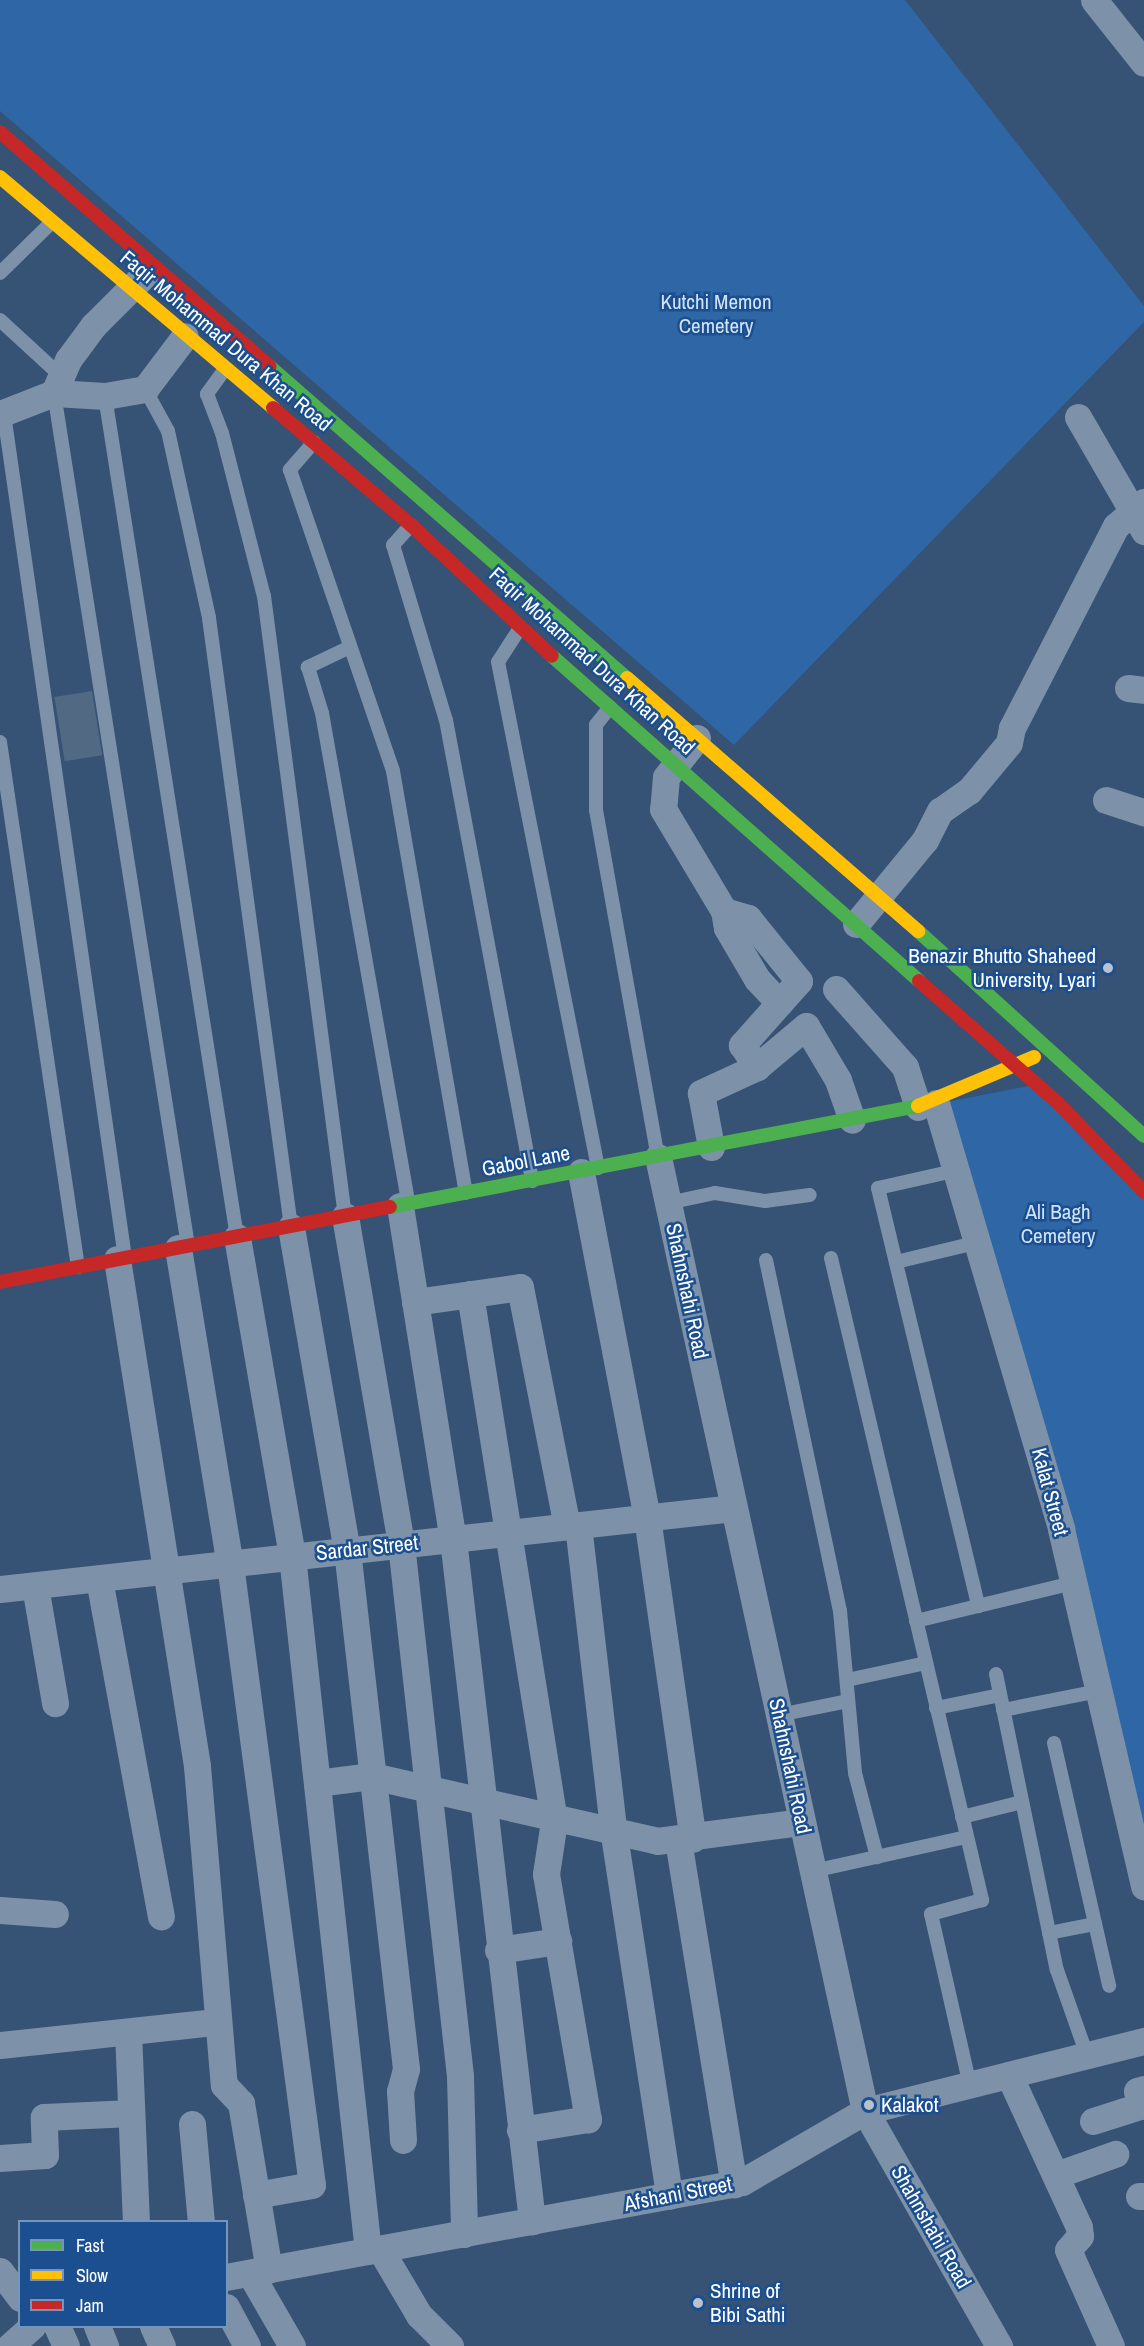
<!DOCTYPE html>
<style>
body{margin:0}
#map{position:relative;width:1144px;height:2346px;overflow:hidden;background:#365274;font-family:"Archivo Narrow",sans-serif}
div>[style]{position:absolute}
.green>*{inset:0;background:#2f66a5}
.building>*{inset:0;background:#526984;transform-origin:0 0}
.lane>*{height:14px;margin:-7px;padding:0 7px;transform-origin:7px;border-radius:7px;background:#7d92a8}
.street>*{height:27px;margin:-13.5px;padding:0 13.5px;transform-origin:13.5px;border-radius:13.5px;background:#7d92a8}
.fast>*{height:14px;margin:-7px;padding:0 7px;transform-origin:7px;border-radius:7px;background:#4caf50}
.slow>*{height:14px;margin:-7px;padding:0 7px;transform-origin:7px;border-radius:7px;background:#ffc107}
.jam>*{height:14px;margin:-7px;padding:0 7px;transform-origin:7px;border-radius:7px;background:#c62828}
.dots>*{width:16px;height:16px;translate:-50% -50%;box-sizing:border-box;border:3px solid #1b4f8f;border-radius:50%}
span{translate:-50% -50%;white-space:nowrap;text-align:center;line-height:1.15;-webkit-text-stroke:5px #1b4f8f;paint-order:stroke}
.park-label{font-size:21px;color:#cfe3fa}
.street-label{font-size:21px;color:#fff}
.poi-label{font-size:21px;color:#fff}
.right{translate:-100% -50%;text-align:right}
.left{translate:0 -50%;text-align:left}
.legend{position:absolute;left:18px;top:2220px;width:210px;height:108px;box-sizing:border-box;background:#1b4f8f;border:2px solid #7695bc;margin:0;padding:8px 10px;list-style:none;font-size:18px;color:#fff}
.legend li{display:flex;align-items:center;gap:12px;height:30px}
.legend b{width:30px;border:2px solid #7695bc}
</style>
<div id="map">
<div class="green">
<i style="clip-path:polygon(0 0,905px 0,1144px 306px,1144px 322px,734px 745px,0 111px)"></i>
<i style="clip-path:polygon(1039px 1084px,1144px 1187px,1144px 1876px,937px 1104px)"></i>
</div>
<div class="building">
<i style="left:92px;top:691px;width:65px;height:38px;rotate:81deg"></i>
</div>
<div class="lane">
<i style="left:0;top:273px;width:71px;rotate:-44.4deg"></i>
<i style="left:0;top:320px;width:83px;rotate:42.6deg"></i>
<i style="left:225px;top:369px;width:31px;rotate:126deg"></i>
<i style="left:207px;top:394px;width:42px;rotate:69deg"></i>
<i style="left:222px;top:433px;width:168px;rotate:75.6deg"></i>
<i style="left:264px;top:596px;width:625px;rotate:82.56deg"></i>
<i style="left:145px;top:389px;width:48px;rotate:61.3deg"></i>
<i style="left:168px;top:431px;width:191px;rotate:77.6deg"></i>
<i style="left:209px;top:618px;width:614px;rotate:82.33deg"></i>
<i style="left:54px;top:393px;width:863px;rotate:81.07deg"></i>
<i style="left:105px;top:396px;width:851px;rotate:81.08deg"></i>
<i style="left:4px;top:414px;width:853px;rotate:81.84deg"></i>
<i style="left:314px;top:442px;width:37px;rotate:131deg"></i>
<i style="left:290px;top:470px;width:318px;rotate:71.1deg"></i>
<i style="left:393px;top:771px;width:428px;rotate:80.2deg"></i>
<i style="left:411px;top:525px;width:27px;rotate:132deg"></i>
<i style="left:393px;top:545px;width:183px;rotate:73.2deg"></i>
<i style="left:446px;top:720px;width:469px;rotate:79.4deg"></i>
<i style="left:520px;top:628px;width:40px;rotate:122.9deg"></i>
<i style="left:498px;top:662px;width:516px;rotate:78.82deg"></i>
<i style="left:350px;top:647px;width:47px;rotate:154.5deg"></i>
<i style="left:308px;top:667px;width:48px;rotate:73.1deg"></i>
<i style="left:322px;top:713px;width:499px;rotate:80deg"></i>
<i style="left:610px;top:707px;width:23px;rotate:128deg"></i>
<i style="left:596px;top:725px;width:85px;rotate:90deg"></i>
<i style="left:596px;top:810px;width:352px;rotate:79.9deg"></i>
<i style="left:0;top:742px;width:531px;rotate:81.55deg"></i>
<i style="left:958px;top:1170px;width:82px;rotate:167.3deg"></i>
<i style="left:878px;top:1188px;width:430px;rotate:76.5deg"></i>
<i style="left:668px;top:1203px;width:48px;rotate:-12deg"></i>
<i style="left:715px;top:1193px;width:51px;rotate:9.1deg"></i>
<i style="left:765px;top:1201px;width:45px;rotate:-7.6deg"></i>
<i style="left:831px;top:1258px;width:660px;rotate:76.76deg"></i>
<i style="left:982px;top:1900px;width:53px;rotate:164.6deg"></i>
<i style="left:931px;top:1914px;width:175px;rotate:77.2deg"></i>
<i style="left:766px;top:1260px;width:359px;rotate:78.1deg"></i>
<i style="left:840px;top:1611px;width:163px;rotate:84.7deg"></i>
<i style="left:855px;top:1773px;width:87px;rotate:75.3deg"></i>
<i style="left:896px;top:1262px;width:85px;rotate:-13.5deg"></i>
<i style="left:916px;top:1621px;width:162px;rotate:-13.6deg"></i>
<i style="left:996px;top:1674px;width:302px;rotate:78.4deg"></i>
<i style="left:1057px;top:1970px;width:90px;rotate:70.6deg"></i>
<i style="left:847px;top:1680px;width:81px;rotate:-12.1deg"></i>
<i style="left:936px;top:1708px;width:65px;rotate:-11.5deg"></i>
<i style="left:1003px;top:1710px;width:98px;rotate:-11.2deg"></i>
<i style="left:779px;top:1715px;width:70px;rotate:-11.5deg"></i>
<i style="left:1054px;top:1743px;width:249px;rotate:77.2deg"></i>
<i style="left:962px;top:1817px;width:62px;rotate:-14deg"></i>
<i style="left:813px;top:1871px;width:157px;rotate:-12.5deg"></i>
<i style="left:1049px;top:1933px;width:47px;rotate:-11.1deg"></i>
</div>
<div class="street">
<i style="left:1094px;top:0;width:80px;rotate:51.6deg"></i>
<i style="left:54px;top:393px;width:51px;rotate:3.4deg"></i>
<i style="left:105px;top:396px;width:41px;rotate:-9.9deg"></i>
<i style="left:145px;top:389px;width:66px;rotate:-53deg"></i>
<i style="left:0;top:414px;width:58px;rotate:-21.3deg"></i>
<i style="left:54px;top:393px;width:36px;rotate:-67deg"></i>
<i style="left:68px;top:360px;width:42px;rotate:-53.7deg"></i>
<i style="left:93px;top:326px;width:74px;rotate:-45deg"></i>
<i style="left:1078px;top:417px;width:132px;rotate:59.9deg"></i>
<i style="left:1128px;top:688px;width:16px;rotate:7deg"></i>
<i style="left:697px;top:738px;width:50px;rotate:128.5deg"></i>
<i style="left:666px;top:777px;width:32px;rotate:95deg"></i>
<i style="left:663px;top:809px;width:119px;rotate:59.1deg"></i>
<i style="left:724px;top:911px;width:25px;rotate:16deg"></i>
<i style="left:748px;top:918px;width:81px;rotate:51deg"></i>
<i style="left:799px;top:981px;width:86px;rotate:131.7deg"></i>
<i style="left:742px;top:1045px;width:27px;rotate:56deg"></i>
<i style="left:757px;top:1067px;width:62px;rotate:155.1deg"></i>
<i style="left:701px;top:1093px;width:55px;rotate:79.5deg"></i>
<i style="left:1106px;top:800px;width:40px;rotate:18deg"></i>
<i style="left:724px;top:911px;width:17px;rotate:80deg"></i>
<i style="left:727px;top:928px;width:59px;rotate:59.5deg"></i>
<i style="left:757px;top:979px;width:33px;rotate:47deg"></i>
<i style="left:856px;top:924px;width:109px;rotate:-50.6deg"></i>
<i style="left:925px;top:840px;width:33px;rotate:-63deg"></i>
<i style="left:940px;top:811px;width:35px;rotate:-35deg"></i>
<i style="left:969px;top:791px;width:62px;rotate:-50.2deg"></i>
<i style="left:1009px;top:743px;width:15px;rotate:-79deg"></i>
<i style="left:1012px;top:728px;width:227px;rotate:-62.8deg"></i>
<i style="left:1116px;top:526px;width:37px;rotate:-41deg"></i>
<i style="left:836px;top:989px;width:104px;rotate:48.5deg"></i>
<i style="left:905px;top:1067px;width:42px;rotate:72deg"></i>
<i style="left:757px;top:1067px;width:64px;rotate:-39.9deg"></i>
<i style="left:806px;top:1026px;width:63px;rotate:59.3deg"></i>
<i style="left:838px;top:1080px;width:42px;rotate:70.7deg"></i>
<i style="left:936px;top:1103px;width:444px;rotate:73.6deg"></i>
<i style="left:1061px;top:1529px;width:367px;rotate:76.9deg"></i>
<i style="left:658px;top:1157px;width:976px;rotate:77.76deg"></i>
<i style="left:865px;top:2111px;width:271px;rotate:60.3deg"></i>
<i style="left:581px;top:1172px;width:351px;rotate:79.2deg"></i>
<i style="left:647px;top:1517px;width:325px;rotate:81.9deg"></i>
<i style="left:400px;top:1206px;width:337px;rotate:81deg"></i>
<i style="left:453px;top:1539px;width:687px;rotate:83.39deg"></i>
<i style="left:345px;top:1216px;width:333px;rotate:80.3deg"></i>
<i style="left:401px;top:1544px;width:535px;rotate:83.67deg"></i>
<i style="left:460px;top:2076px;width:158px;rotate:88.5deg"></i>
<i style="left:291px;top:1227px;width:328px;rotate:80.2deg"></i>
<i style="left:347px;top:1550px;width:522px;rotate:83.51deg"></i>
<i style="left:406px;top:2069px;width:23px;rotate:105deg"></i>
<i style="left:400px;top:2091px;width:49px;rotate:86.5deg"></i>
<i style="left:237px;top:1237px;width:324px;rotate:80.2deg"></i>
<i style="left:292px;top:1556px;width:699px;rotate:83.76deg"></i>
<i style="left:178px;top:1248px;width:320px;rotate:80.7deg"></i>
<i style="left:230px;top:1564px;width:626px;rotate:82.48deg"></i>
<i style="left:312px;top:2185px;width:57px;rotate:169.9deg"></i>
<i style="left:117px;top:1259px;width:513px;rotate:81.03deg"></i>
<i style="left:197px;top:1766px;width:320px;rotate:85.2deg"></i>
<i style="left:224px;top:2085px;width:25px;rotate:47deg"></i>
<i style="left:241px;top:2103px;width:169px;rotate:80.5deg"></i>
<i style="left:470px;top:1294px;width:534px;rotate:80.94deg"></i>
<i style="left:554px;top:1821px;width:54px;rotate:98.6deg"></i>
<i style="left:546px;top:1874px;width:249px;rotate:80.3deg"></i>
<i style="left:588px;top:2119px;width:69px;rotate:170.8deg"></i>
<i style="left:415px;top:1302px;width:106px;rotate:-8.1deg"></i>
<i style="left:520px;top:1287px;width:244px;rotate:78.9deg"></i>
<i style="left:578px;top:1525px;width:312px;rotate:83.4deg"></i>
<i style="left:614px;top:1835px;width:365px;rotate:81.3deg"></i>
<i style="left:99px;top:1579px;width:343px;rotate:79.6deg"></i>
<i style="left:35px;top:1586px;width:119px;rotate:80.3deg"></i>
<i style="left:0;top:1589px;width:738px;rotate:-6.3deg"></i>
<i style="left:317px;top:1783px;width:55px;rotate:-7.3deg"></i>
<i style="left:372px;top:1776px;width:292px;rotate:12.8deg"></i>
<i style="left:657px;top:1841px;width:146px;rotate:-7.5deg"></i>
<i style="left:678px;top:1840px;width:349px;rotate:80.8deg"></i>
<i style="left:0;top:1910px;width:55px;rotate:4.2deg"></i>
<i style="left:498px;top:1950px;width:61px;rotate:-8.5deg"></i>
<i style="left:128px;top:2032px;width:190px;rotate:87.6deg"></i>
<i style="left:0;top:2045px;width:217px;rotate:-6.1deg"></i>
<i style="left:1009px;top:2075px;width:167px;rotate:65.3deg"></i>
<i style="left:1079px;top:2227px;width:9px;rotate:84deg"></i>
<i style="left:1080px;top:2236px;width:18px;rotate:131deg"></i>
<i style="left:1068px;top:2250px;width:105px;rotate:65.9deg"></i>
<i style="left:1093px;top:2121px;width:49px;rotate:-17.7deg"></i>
<i style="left:1140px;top:2106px;width:15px;rotate:-101deg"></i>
<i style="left:1137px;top:2091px;width:7px;rotate:-16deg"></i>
<i style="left:192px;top:2124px;width:98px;rotate:84.8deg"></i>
<i style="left:0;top:2158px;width:45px;rotate:-3.8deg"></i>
<i style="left:45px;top:2155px;width:38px;rotate:-92deg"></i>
<i style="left:44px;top:2117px;width:87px;rotate:-2.6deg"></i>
<i style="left:1056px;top:2175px;width:63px;rotate:-19.6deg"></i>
<i style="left:1139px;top:2196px;width:5px"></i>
<i style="left:380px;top:2249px;width:77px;rotate:59.4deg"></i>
<i style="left:419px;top:2315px;width:44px;rotate:45deg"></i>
<i style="left:0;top:2271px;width:34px;rotate:53deg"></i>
<i style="left:250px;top:2273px;width:84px;rotate:60.1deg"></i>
<i style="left:226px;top:2277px;width:525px;rotate:-10.43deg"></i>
<i style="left:742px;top:2182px;width:142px;rotate:-30deg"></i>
<i style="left:865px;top:2111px;width:288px;rotate:-14.1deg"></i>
<i style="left:226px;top:2307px;width:44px;rotate:61.7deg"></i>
<i style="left:57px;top:2326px;width:22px;rotate:66deg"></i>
<i style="left:97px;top:2326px;width:22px;rotate:68deg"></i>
<i style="left:153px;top:2326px;width:22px;rotate:66deg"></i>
<i style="left:10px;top:2346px;width:30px;rotate:-42deg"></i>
</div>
<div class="fast">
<i style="left:269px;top:366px;width:475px;rotate:41.1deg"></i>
<i style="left:552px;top:656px;width:490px;rotate:41.5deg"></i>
<i style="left:918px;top:931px;width:305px;rotate:42.2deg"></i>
<i style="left:390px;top:1207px;width:538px;rotate:-10.83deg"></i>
</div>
<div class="slow">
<i style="left:0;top:177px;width:358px;rotate:40.2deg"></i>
<i style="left:627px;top:678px;width:386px;rotate:41deg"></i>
<i style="left:918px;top:1106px;width:126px;rotate:-22.9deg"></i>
</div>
<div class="jam">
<i style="left:0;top:132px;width:357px;rotate:41deg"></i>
<i style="left:273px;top:408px;width:181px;rotate:40.3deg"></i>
<i style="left:411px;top:525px;width:192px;rotate:42.9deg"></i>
<i style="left:919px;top:981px;width:185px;rotate:41.3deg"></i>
<i style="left:1058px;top:1103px;width:124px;rotate:46deg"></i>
<i style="left:0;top:1282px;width:397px;rotate:-10.9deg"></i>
</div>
<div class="dots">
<i style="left:1108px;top:968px;background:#b9c2ce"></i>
<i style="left:869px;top:2105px;background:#b9c2ce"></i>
<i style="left:698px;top:2303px;background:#b9c2ce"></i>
</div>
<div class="park-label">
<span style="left:716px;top:314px">Kutchi Memon<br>Cemetery</span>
<span style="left:1058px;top:1224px">Ali Bagh<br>Cemetery</span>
</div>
<div class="street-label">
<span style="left:226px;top:341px;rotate:40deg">Faqir Mohammad Dura Khan Road</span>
<span style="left:592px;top:661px;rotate:42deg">Faqir Mohammad Dura Khan Road</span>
<span style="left:526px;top:1161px;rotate:-11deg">Gabol Lane</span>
<span style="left:687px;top:1291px;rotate:78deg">Shahnshahi Road</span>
<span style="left:1050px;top:1492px;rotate:75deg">Kalat Street</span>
<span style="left:367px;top:1548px;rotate:-6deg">Sardar Street</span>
<span style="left:790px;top:1766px;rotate:78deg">Shahnshahi Road</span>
<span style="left:678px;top:2194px;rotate:-11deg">Afshani Street</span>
<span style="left:931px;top:2227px;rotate:60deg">Shahnshahi Road</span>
</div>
<div class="poi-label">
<span class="right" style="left:1096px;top:968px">Benazir Bhutto Shaheed<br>University, Lyari</span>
<span class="left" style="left:881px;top:2105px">Kalakot</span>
<span class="left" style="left:710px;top:2303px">Shrine of<br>Bibi Sathi</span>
</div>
<ul class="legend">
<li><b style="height:8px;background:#4caf50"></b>Fast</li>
<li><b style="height:8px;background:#ffc107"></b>Slow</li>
<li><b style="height:8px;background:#c62828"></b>Jam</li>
</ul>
</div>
